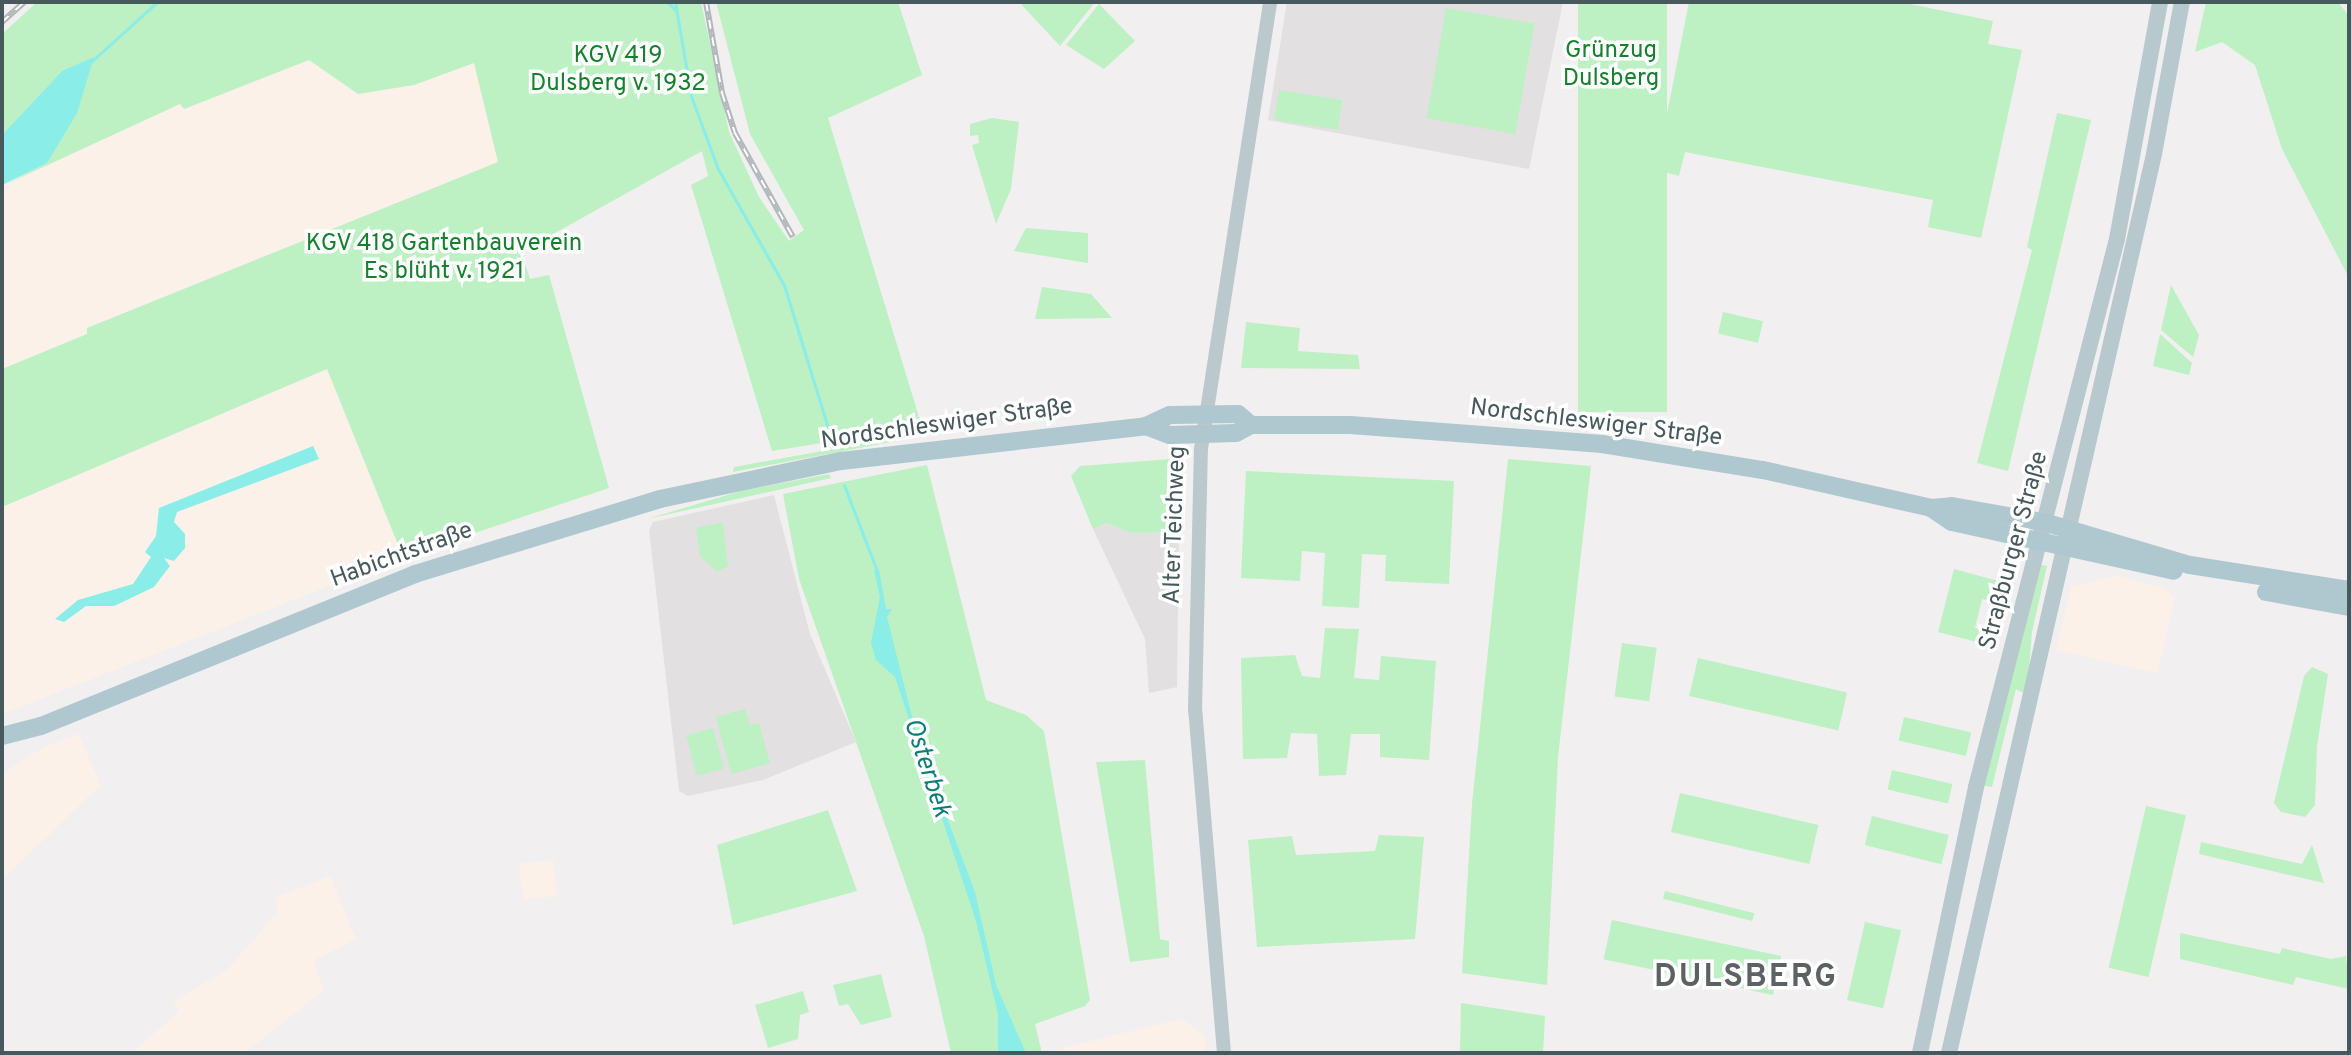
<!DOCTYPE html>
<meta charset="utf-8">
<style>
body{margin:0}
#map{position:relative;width:2351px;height:1055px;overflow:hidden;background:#f2eff0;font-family:Overpass,sans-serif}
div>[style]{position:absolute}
.commercial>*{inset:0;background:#fcf1e9;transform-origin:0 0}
.education>*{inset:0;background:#e3e0e2}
.green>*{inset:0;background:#bdf0c3;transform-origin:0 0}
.water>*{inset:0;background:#8aede7}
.stream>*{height:3px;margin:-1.5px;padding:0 1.5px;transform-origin:1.5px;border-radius:1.5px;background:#8aede7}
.tertiary>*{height:14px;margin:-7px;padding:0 7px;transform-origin:7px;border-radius:7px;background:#bbc9cc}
.secondary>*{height:16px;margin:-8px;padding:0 8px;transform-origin:8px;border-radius:8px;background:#b8c9ce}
.primary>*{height:18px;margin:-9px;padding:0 9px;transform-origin:9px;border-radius:9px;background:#afc7ce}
.rail>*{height:6px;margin-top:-3px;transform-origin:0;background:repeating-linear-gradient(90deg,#fff 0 9px,#b1b7ba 0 18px);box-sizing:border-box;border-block:2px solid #b1b7ba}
span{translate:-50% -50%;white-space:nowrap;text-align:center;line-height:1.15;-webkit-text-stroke:7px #fff;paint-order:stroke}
.park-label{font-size:24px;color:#16802e}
.street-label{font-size:24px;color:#47595d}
.water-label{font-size:26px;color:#0c7e76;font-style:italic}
.district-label{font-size:32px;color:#5c6264;font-weight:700;letter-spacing:2px}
.frame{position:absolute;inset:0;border:4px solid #47595d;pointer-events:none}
</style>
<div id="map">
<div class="commercial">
<i style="clip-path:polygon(309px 60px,359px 94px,414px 85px,474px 63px,498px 163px,88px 328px,88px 334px,2px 369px,2px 186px,181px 103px,185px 109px)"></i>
<i style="clip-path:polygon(328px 369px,403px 557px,2px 714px,2px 507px)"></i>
<i style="clip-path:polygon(2116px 576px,2164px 588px,2175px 599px,2157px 673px,2056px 650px,2071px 587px)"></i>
<i style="clip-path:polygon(79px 734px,100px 785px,2px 880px,2px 774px,44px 747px)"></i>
<i style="left:553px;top:860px;width:36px;height:34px;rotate:84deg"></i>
<i style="clip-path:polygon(330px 876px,356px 939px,313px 961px,324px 990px,244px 1053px,133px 1053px,179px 1011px,174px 1001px,226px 971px,279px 911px,275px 898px)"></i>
<i style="clip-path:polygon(1181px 1019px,1204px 1035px,1206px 1053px,1042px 1053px)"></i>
</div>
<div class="education">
<i style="clip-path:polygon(1287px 2px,1563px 2px,1529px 169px,1268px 120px)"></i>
<i style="clip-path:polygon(774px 495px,810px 634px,856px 742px,763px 780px,688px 796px,679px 791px,649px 530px,653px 522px)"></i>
<i style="clip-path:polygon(1105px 523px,1131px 533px,1179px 532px,1177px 687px,1149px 693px,1145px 639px,1093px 529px)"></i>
</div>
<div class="green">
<i style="clip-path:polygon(37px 2px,701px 2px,729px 132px,759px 197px,789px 241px,804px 230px,750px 134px,716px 2px,898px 2px,922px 75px,828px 118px,922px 427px,772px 451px,691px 185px,708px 176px,702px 151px,521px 252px,530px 279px,549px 275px,609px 488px,403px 557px,327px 369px,2px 507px,2px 369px,87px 334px,87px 328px,498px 162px,474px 63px,414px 85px,358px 94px,309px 60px,184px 109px,180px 104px,2px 186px,47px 163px,62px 71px,2px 135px,2px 34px)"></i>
<i style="clip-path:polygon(1019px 2px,1095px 2px,1060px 46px)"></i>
<i style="left:1578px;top:2px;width:89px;height:410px"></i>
<i style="clip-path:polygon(1689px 2px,1900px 2px,1993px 21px,1988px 44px,2022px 50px,1981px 238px,1928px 227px,1933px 200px,1685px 152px,1679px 176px,1656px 170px)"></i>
<i style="clip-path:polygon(2206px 2px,2338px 2px,2349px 16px,2349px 278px,2282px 149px,2255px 65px,2222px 42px,2195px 52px)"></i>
<i style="clip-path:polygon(1099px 4px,1135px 41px,1104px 69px,1066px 45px)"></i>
<i style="left:1446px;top:8px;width:90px;height:112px;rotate:10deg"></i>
<i style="left:1279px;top:90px;width:64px;height:30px;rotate:9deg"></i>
<i style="clip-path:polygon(2057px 113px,2091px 120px,2008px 471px,1977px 463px,2032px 250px,2027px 247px)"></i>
<i style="clip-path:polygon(992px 118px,1019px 122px,1011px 189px,996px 224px,972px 145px,979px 143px,978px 135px,970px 136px,970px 124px)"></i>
<i style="clip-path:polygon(1026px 228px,1088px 233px,1088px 263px,1014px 251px)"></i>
<i style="clip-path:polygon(2171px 285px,2199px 335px,2193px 357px,2161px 330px)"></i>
<i style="clip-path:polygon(1042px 287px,1091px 294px,1112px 318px,1035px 319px)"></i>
<i style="left:1723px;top:312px;width:41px;height:22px;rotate:13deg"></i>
<i style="clip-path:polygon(1246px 322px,1300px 328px,1298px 351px,1358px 355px,1360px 369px,1241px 368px)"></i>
<i style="clip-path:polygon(2160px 334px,2192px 363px,2189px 375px,2153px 366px)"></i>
<i style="clip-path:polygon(916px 434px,922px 436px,733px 472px,734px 467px)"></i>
<i style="clip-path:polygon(1171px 459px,1182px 477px,1179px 532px,1131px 533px,1106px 523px,1093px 529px,1071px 476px,1080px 466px)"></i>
<i style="clip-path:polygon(1508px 459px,1591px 466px,1558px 757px,1547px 985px,1462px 973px,1472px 804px)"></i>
<i style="clip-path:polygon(927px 465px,986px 700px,1026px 715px,1044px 731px,1090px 1000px,1085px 1006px,1035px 1024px,1042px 1053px,951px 1053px,924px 936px,799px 579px,783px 494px)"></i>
<i style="clip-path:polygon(1246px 471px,1454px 481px,1449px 584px,1385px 581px,1386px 555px,1362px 554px,1359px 608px,1322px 606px,1325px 553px,1302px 551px,1300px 581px,1241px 578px)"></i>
<i style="clip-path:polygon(829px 474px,831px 478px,647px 519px,741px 491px)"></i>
<i style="clip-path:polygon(723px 522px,728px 566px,717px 572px,700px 556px,696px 528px)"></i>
<i style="clip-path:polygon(2041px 565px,2047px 566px,2032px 632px,2027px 695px,2016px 689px,1992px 787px,1981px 785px)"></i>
<i style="clip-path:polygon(1954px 569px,1998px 581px,1993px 602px,1982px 599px,1975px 628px,1985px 631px,1981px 643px,1938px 632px)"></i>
<i style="clip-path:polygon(1325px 628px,1359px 629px,1354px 678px,1379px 680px,1381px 656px,1436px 661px,1429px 760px,1380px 757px,1380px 734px,1351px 734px,1346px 775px,1319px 776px,1317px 734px,1291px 733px,1287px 758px,1243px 759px,1241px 658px,1295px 655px,1302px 676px,1320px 678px)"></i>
<i style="left:1622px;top:643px;width:35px;height:54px;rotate:8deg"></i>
<i style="left:1698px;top:658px;width:153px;height:39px;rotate:13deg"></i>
<i style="clip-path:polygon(2312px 667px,2328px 674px,2317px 746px,2315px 805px,2305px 817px,2281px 812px,2274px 803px,2304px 676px)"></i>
<i style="clip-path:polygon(745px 709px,750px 725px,759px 723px,770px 763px,731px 774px,716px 717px)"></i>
<i style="left:1904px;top:717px;width:69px;height:24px;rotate:13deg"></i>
<i style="left:713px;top:728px;width:42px;height:28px;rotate:75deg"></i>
<i style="clip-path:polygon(1145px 760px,1160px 939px,1169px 941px,1169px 957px,1130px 962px,1096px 762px)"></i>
<i style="left:1892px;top:770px;width:62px;height:20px;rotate:13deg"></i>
<i style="left:1680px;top:793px;width:142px;height:40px;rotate:13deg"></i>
<i style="left:2146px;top:806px;width:41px;height:166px;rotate:13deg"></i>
<i style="clip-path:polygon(828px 810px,857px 891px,733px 925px,717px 845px)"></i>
<i style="left:1872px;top:816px;width:79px;height:30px;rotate:14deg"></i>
<i style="clip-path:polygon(1379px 835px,1424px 837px,1415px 939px,1257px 947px,1248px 840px,1292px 836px,1296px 855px,1375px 851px)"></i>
<i style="clip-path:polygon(2201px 842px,2302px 864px,2312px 845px,2324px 883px,2199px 854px)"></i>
<i style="left:1665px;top:891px;width:92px;height:8px;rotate:14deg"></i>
<i style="left:1612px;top:920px;width:173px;height:40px;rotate:12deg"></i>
<i style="left:1865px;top:922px;width:37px;height:80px;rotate:13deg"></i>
<i style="clip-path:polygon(2180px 933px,2280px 954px,2282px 948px,2331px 959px,2346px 956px,2349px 989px,2296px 977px,2293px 985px,2180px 959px)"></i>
<i style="clip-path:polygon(881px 974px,892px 1017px,861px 1025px,848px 1004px,839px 1006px,833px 985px)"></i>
<i style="clip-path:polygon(803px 991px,809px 1012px,800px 1015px,798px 1039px,768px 1048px,755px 1005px)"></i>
<i style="clip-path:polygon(1461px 1003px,1545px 1016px,1543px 1053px,1460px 1053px)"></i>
</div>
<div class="water">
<i style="clip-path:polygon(94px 57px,77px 113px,47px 163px,2px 185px,2px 135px,62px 71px)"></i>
<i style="clip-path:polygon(313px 446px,319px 459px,177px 512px,174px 522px,185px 534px,185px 548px,174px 561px,164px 558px,170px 566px,154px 587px,114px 606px,86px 606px,64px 622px,55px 619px,78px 600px,133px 584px,151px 557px,145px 552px,156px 536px,159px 508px)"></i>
<i style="clip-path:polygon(874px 570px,879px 570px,886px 609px,892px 609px,887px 617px,918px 741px,975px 892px,996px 985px,1026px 1053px,998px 1053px,998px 1014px,976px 921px,895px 677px,876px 660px,871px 643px,880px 597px)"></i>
</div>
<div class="stream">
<i style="left:667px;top:2px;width:12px;rotate:42deg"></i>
<i style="left:675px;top:2px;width:95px;rotate:80.3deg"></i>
<i style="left:691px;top:96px;width:78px;rotate:69.7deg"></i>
<i style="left:718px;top:169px;width:133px;rotate:60.4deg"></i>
<i style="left:784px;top:285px;width:150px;rotate:72.9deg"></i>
<i style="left:92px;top:61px;width:88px;rotate:-42.2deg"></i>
<i style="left:844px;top:485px;width:92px;rotate:69deg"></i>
</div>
<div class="tertiary">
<i style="left:1224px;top:1053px;width:344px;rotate:-94.8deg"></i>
<i style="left:1195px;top:710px;width:261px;rotate:-88.7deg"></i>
<i style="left:1201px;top:449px;width:452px;rotate:-81.2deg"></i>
</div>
<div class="secondary">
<i style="left:1920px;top:1053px;width:272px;rotate:-78.1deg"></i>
<i style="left:1976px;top:787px;width:566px;rotate:-75.57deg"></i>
<i style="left:2117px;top:239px;width:241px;rotate:-79.7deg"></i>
<i style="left:1949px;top:1053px;width:922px;rotate:-77.15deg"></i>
<i style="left:2154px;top:154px;width:155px;rotate:-79.6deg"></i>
</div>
<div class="primary">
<i style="left:1146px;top:426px;width:26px;rotate:21deg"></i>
<i style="left:1170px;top:435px;width:66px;rotate:-1.7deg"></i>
<i style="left:1236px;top:433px;width:17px;rotate:-28deg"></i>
<i style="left:1251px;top:425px;width:99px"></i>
<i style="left:1350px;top:425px;width:253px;rotate:4.3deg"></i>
<i style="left:1602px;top:444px;width:163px;rotate:9.2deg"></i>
<i style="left:1763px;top:470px;width:172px;rotate:12.7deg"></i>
<i style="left:1931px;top:508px;width:21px;rotate:-5deg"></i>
<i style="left:1952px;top:506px;width:97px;rotate:10.1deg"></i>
<i style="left:2047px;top:523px;width:149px;rotate:16.4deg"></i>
<i style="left:2190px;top:565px;width:161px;rotate:8.9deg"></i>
<i style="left:1931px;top:508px;width:25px;rotate:34deg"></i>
<i style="left:1952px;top:522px;width:227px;rotate:12.4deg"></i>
<i style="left:2266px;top:592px;width:84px;rotate:10.2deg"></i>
<i style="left:2px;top:736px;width:40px;rotate:-14.4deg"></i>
<i style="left:41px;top:726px;width:404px;rotate:-22.1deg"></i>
<i style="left:415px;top:574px;width:256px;rotate:-17deg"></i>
<i style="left:660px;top:499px;width:185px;rotate:-11.9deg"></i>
<i style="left:841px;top:461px;width:307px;rotate:-6.5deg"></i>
<i style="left:1146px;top:426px;width:26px;rotate:-25deg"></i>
<i style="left:1170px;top:415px;width:68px;rotate:-0.8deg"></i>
<i style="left:1238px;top:414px;width:17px;rotate:40deg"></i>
</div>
<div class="rail">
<i style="left:706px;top:2px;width:92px;rotate:80deg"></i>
<i style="left:722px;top:93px;width:42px;rotate:72deg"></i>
<i style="left:735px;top:133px;width:119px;rotate:60.9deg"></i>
<i style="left:2px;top:22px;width:30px;rotate:-42deg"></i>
</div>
<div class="park-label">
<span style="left:1611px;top:66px">Grünzug<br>Dulsberg</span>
<span style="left:618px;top:71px">KGV 419<br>Dulsberg v. 1932</span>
<span style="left:444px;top:259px">KGV 418 Gartenbauverein<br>Es blüht v. 1921</span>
</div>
<div class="street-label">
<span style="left:1596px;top:424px;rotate:7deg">Nordschleswiger Straße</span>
<span style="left:947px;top:425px;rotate:-8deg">Nordschleswiger Straße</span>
<span style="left:1176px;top:525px;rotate:-88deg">Alter Teichweg</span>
<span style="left:2015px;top:551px;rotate:-75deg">Straßburger Straße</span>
<span style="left:402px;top:556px;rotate:-20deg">Habichtstraße</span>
</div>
<div class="water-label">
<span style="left:926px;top:768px;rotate:72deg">Osterbek</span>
</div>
<div class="district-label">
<span style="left:1746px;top:978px">DULSBERG</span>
</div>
<div class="frame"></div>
</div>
